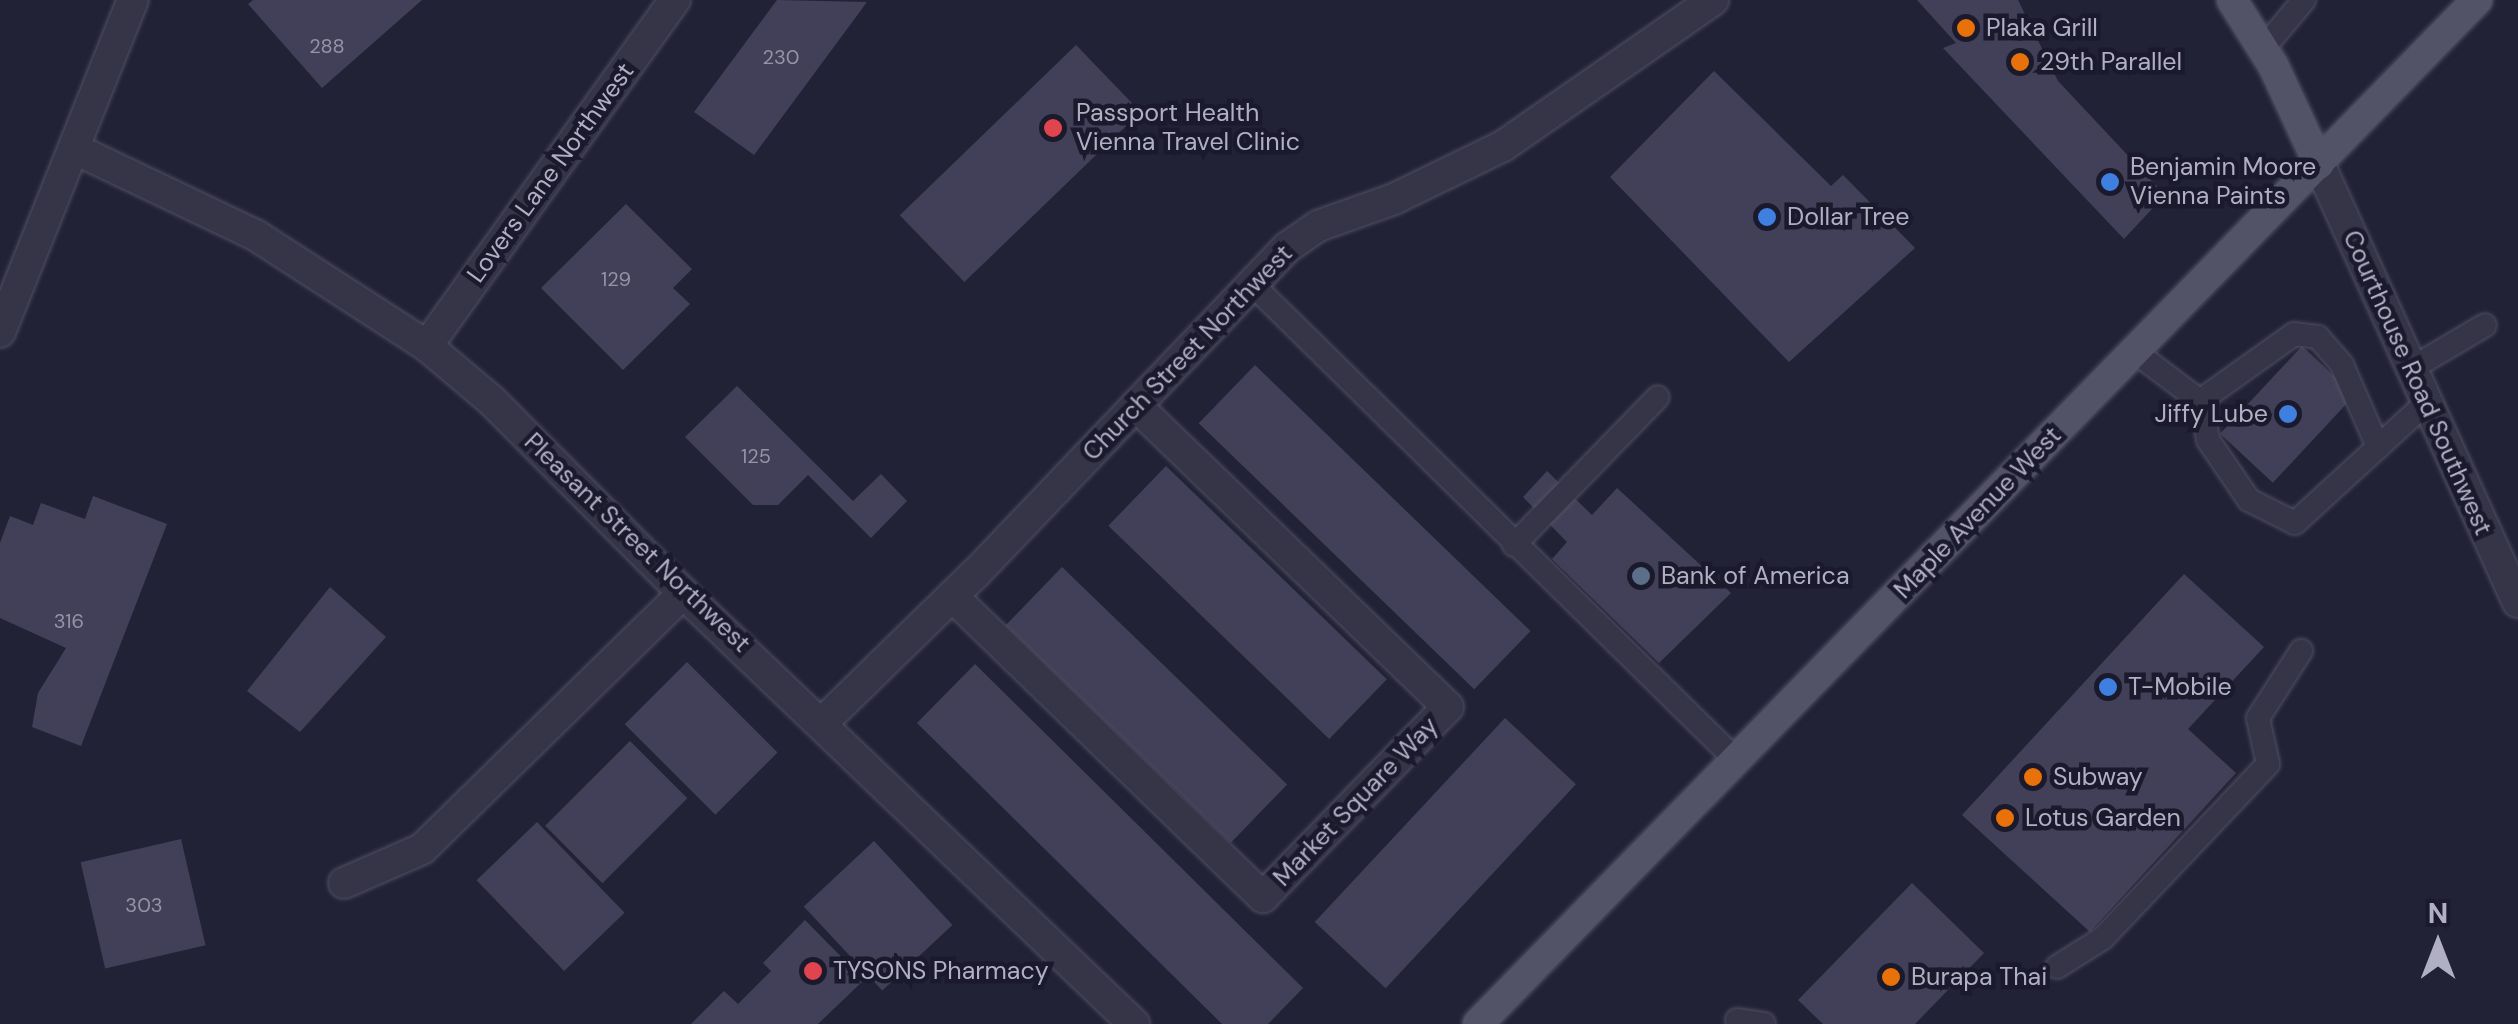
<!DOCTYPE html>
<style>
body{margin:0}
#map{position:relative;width:2518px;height:1024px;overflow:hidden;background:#222237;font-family:"DM Sans",sans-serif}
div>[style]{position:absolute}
.building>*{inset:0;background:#414058;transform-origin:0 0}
.roads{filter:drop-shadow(0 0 2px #514f62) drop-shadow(0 0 2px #514f62)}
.service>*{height:22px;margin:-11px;padding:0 11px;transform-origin:11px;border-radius:11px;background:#353547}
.minor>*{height:30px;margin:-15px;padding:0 15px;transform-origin:15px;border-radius:15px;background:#353547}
.tertiary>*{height:30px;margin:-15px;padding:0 15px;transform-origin:15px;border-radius:15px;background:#353547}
.primary>*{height:30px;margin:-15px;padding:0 15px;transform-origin:15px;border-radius:15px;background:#535367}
.dots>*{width:28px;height:28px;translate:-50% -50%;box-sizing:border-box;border:5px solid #1b1a2c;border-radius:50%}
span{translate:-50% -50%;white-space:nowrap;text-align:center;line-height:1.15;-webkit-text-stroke:9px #1b1a2c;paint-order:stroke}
.number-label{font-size:20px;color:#9593a9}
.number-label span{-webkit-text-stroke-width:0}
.poi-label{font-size:25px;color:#b1afc4}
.left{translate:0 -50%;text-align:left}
.right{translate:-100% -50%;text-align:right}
.street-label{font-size:25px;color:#b1afc4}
.north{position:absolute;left:2388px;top:894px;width:100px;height:100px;-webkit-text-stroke:8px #1b1a2c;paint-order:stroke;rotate:0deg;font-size:28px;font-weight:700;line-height:40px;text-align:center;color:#b1afc4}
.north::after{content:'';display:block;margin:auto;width:35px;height:45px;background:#b1afc4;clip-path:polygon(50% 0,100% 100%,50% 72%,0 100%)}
</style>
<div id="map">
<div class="building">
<i style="clip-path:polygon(253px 0,422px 0,322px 88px,248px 4px)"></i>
<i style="clip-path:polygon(777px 0,867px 2px,754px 155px,694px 112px)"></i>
<i style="clip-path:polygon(1917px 0,2018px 0,2058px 81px,2165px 195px,2124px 239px,1943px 48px,1956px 43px)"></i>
<i style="left:1076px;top:45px;width:93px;height:245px;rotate:46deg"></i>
<i style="clip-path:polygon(1714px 71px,1831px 186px,1843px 175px,1915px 248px,1789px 362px,1610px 177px)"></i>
<i style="clip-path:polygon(626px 204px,692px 269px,673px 288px,690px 304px,623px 370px,541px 288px)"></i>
<i style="left:2302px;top:346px;width:72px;height:120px;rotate:43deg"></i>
<i style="left:1255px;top:365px;width:383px;height:81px;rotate:44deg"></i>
<i style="clip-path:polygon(737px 386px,853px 501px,881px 474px,907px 501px,871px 538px,808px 475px,778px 505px,753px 505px,685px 437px)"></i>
<i style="left:1166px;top:466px;width:307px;height:83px;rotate:44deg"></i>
<i style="clip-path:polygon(1547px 471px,1592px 515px,1617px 488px,1731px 593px,1659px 663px,1552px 559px,1567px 542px,1523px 497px)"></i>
<i style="clip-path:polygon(93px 496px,167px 524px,81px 746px,32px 727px,38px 693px,66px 648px,0 618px,0 543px,10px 516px,33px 525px,41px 503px,85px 519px)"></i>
<i style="left:1062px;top:567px;width:313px;height:81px;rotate:44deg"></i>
<i style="clip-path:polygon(2184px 574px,2264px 647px,2188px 729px,2236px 773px,2090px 932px,1962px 815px)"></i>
<i style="clip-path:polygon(330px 587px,386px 637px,300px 732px,247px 691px)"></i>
<i style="left:687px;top:662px;width:128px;height:88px;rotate:45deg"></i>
<i style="clip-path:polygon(975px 664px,1303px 988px,1268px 1024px,1222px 1024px,917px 723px)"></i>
<i style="left:1505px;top:718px;width:97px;height:279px;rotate:43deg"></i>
<i style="left:630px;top:741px;width:81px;height:120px;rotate:45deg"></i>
<i style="left:537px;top:822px;width:126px;height:84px;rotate:46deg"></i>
<i style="left:181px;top:839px;width:109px;height:103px;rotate:77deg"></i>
<i style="left:874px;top:841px;width:115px;height:96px;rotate:47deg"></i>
<i style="clip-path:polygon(1912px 883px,1984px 953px,1915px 1024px,1823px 1024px,1798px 1000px)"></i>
<i style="clip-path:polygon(805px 920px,864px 980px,818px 1024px,691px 1024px,724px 991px,738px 1004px,771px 971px,763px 963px)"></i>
</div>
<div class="roads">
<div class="service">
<i style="left:2263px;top:49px;width:64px;rotate:-50.1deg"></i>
<i style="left:1252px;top:284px;width:679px;rotate:44.52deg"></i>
<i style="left:2135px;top:352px;width:81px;rotate:37deg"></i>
<i style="left:2200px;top:401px;width:40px;rotate:78deg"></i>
<i style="left:2208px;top:440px;width:73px;rotate:55.7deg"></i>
<i style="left:2249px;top:500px;width:51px;rotate:26.6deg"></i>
<i style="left:2295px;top:523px;width:175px;rotate:-42.5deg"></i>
<i style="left:2409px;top:370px;width:88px;rotate:-30.6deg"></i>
<i style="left:2200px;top:401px;width:115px;rotate:-35.5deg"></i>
<i style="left:2294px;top:334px;width:24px;rotate:7deg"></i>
<i style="left:2318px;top:337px;width:37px;rotate:49deg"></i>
<i style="left:2342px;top:365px;width:90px;rotate:66.3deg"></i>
<i style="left:1514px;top:545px;width:206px;rotate:-45.8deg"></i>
<i style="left:2057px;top:967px;width:54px;rotate:-32.2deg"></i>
<i style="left:2103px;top:938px;width:240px;rotate:-46.5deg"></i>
<i style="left:2268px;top:764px;width:47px;rotate:-102.3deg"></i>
<i style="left:2258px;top:718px;width:80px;rotate:-57.3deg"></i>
<i style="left:1737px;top:1020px;width:27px;rotate:8deg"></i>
</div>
<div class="minor">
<i style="left:75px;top:149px;width:202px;rotate:25.5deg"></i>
<i style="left:257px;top:236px;width:202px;rotate:32.9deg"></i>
<i style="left:427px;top:346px;width:84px;rotate:40.2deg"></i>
<i style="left:491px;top:400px;width:272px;rotate:45.1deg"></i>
<i style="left:683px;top:593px;width:624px;rotate:43.7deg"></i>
<i style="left:0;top:332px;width:358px;rotate:-68.2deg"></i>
<i style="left:427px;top:346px;width:426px;rotate:-54.4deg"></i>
<i style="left:952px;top:596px;width:433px;rotate:44.1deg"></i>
<i style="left:1263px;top:897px;width:265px;rotate:-45.8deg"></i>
<i style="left:1448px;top:707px;width:434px;rotate:-136deg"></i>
<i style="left:822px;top:723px;width:216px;rotate:-44.3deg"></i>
<i style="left:977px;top:572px;width:450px;rotate:-46.3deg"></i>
<i style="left:1288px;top:247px;width:37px;rotate:-35deg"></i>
<i style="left:1318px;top:226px;width:81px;rotate:-19.6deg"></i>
<i style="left:1394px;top:199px;width:121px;rotate:-25.9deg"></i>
<i style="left:1503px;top:146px;width:256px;rotate:-34.8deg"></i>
<i style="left:344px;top:883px;width:85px;rotate:-23.6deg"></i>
<i style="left:422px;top:849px;width:366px;rotate:-44.4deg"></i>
</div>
<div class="tertiary">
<i style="left:2319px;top:164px;width:481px;rotate:65.6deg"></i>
</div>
<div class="primary">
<i style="left:2232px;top:0;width:77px;rotate:57.8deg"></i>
<i style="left:2273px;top:65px;width:109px;rotate:65.1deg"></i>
<i style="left:1478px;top:1024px;width:1431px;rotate:-45.71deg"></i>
</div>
</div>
<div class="dots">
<i style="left:1966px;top:28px;background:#e8710a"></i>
<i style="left:2020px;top:62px;background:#e8710a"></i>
<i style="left:1053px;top:128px;background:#e0444e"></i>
<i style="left:2110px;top:182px;background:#3f7fe0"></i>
<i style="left:1767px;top:217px;background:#3f7fe0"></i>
<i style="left:2288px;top:414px;background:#3f7fe0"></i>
<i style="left:1641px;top:576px;background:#5c6f8a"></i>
<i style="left:2108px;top:687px;background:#3f7fe0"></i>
<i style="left:2033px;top:777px;background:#e8710a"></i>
<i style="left:2005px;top:818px;background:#e8710a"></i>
<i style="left:813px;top:971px;background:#e0444e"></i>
<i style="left:1891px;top:977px;background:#e8710a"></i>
</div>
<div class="number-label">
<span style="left:327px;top:46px">288</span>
<span style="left:781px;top:57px">230</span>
<span style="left:616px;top:279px">129</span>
<span style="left:756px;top:456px">125</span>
<span style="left:69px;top:621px">316</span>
<span style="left:144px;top:905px">303</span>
</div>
<div class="poi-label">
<span class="left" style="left:1986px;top:28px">Plaka Grill</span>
<span class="left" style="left:2040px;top:62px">29th Parallel</span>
<span class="left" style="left:1076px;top:128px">Passport Health<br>Vienna Travel Clinic</span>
<span class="left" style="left:2130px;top:182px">Benjamin Moore<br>Vienna Paints</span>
<span class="left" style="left:1787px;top:217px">Dollar Tree</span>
<span class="right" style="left:2268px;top:414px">Jiffy Lube</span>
<span class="left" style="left:1661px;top:576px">Bank of America</span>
<span class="left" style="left:2128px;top:687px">T-Mobile</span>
<span class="left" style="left:2053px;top:777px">Subway</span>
<span class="left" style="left:2025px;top:818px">Lotus Garden</span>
<span class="left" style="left:833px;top:971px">TYSONS Pharmacy</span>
<span class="left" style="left:1911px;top:977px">Burapa Thai</span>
</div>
<div class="street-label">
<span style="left:551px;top:173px;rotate:-54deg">Lovers Lane Northwest</span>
<span style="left:1188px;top:353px;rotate:-46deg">Church Street Northwest</span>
<span style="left:2417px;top:383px;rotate:66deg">Courthouse Road Southwest</span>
<span style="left:1978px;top:513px;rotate:-46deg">Maple Avenue West</span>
<span style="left:637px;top:543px;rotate:44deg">Pleasant Street Northwest</span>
<span style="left:1356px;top:802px;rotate:-46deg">Market Square Way</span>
</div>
<div class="north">N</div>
</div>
